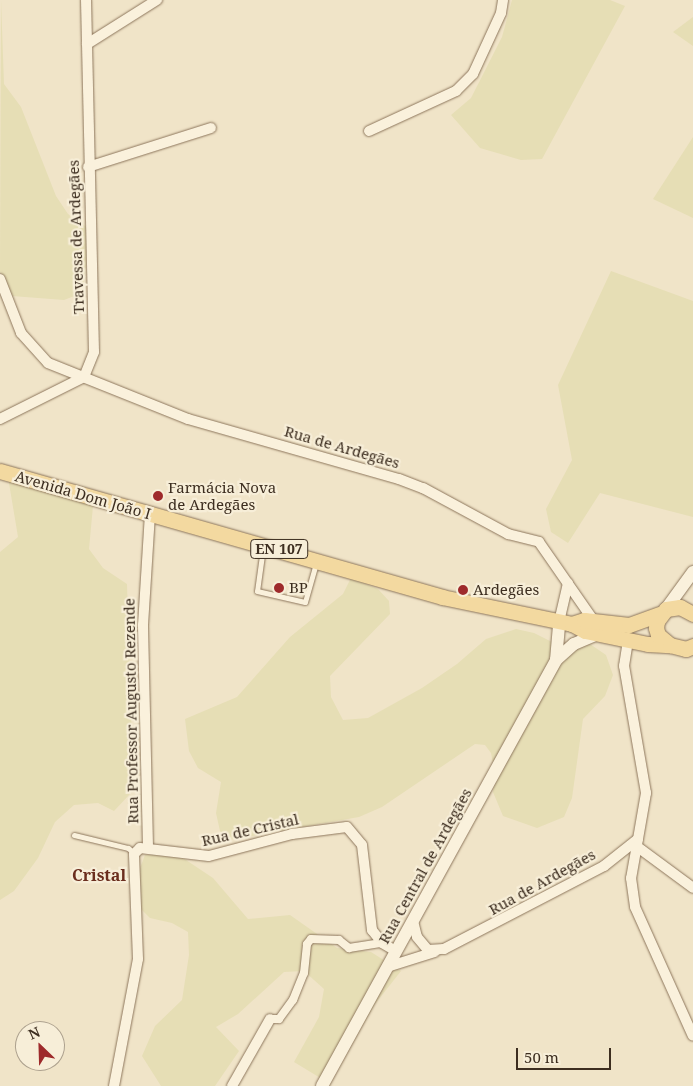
<!DOCTYPE html>
<meta charset="utf-8">
<style>
body{margin:0}
#map{position:relative;width:693px;height:1086px;overflow:hidden;background:#f0e4c8;font-family:"Noto Serif",serif}
div>[style]{position:absolute}
.farmland>*{inset:0;background:#e6deb5}
.roads{filter:drop-shadow(0 0 1px #8d765c) drop-shadow(0 0 1px #8d765c)}
.service>*{height:5px;margin:-2.5px;padding:0 2.5px;transform-origin:2.5px;border-radius:2.5px;background:#faf1dc}
.pedestrian>*{height:8px;margin:-4px;padding:0 4px;transform-origin:4px;border-radius:4px;background:#faf1dc}
.minor>*{height:10px;margin:-5px;padding:0 5px;transform-origin:5px;border-radius:5px;background:#faf1dc}
.tertiary>*{height:12px;margin:-6px;padding:0 6px;transform-origin:6px;border-radius:6px;background:#faf1dc}
.primary>*{height:15px;margin:-7.5px;padding:0 7.5px;transform-origin:7.5px;border-radius:7.5px;background:#f3d9a0}
.dots>*{width:14px;height:14px;translate:-50% -50%;box-sizing:border-box;border:2px solid #f7eed8;border-radius:50%}
span{translate:-50% -50%;white-space:nowrap;text-align:center;line-height:1.15;-webkit-text-stroke:4.5px #f7eed8;paint-order:stroke}
.shield-label span{padding:1px 4px;background:#f7eed8;border:1px solid;border-radius:4px;-webkit-text-stroke-width:0}
.shield-label{font-size:14px;color:#3d2e20;font-weight:700}
.street-label{font-size:15px;color:#3d2e20}
.poi-label{font-size:15px;color:#3d2e20}
.left{translate:0 -50%;text-align:left}
.neighbourhood-label{font-size:16px;color:#6b2e1e;font-weight:700}
.north{position:absolute;left:15px;top:1021px;width:50px;height:50px;box-sizing:border-box;background:#f7eed8;border:1px solid #ada18e;border-radius:50%;rotate:336deg;font-size:14px;font-weight:700;line-height:20px;text-align:center;color:#3d2e20}
.north::after{content:'';display:block;margin:auto;width:18px;height:22px;background:#9e2a2b;clip-path:polygon(50% 0,100% 100%,50% 72%,0 100%)}
.scale{position:absolute;left:516px;top:1048px;width:95px;height:22px;box-sizing:border-box;border:2px solid #3d2e20;border-top:0;padding-left:6px;font-size:15px;line-height:18px;white-space:nowrap;color:#3d2e20;-webkit-text-stroke:4px #f7eed8;paint-order:stroke}
</style>
<div id="map">
<div class="farmland">
<i style="clip-path:polygon(1px 0,4px 84px,21px 107px,56px 196px,68px 214px,91px 230px,82px 293px,64px 300px,12px 296px,0 272px)"></i>
<i style="clip-path:polygon(512px 0,610px 0,625px 6px,542px 159px,521px 160px,480px 148px,451px 115px,471px 98px,502px 37px)"></i>
<i style="clip-path:polygon(693px 17px,693px 46px,673px 32px)"></i>
<i style="clip-path:polygon(693px 137px,693px 218px,653px 199px)"></i>
<i style="clip-path:polygon(611px 271px,693px 301px,693px 517px,600px 493px,568px 543px,551px 532px,546px 509px,572px 460px,558px 385px)"></i>
<i style="clip-path:polygon(8px 477px,93px 506px,89px 549px,103px 568px,127px 584px,132px 745px,130px 794px,114px 811px,98px 803px,74px 805px,55px 822px,38px 858px,14px 891px,0 900px,0 552px,18px 537px)"></i>
<i style="clip-path:polygon(351px 578px,378px 589px,389px 601px,390px 614px,330px 676px,331px 697px,343px 720px,368px 718px,422px 688px,457px 664px,486px 639px,516px 629px,534px 633px,560px 646px,587px 642px,606px 655px,613px 675px,605px 696px,583px 719px,572px 798px,564px 817px,537px 828px,503px 816px,493px 792px,495px 774px,491px 753px,485px 745px,475px 744px,382px 807px,359px 817px,229px 840px,220px 831px,216px 813px,221px 782px,198px 768px,189px 751px,185px 719px,237px 697px,290px 637px,343px 594px)"></i>
<i style="clip-path:polygon(177px 854px,213px 878px,248px 919px,290px 915px,337px 948px,371px 952px,401px 971px,375px 1004px,339px 1068px,322px 1079px,294px 1062px,319px 1017px,324px 989px,304px 971px,284px 972px,238px 1014px,216px 1027px,239px 1051px,215px 1086px,161px 1086px,142px 1056px,155px 1026px,182px 1000px,189px 955px,188px 932px,172px 923px,150px 918px,136px 904px,136px 879px,145px 855px)"></i>
</div>
<div class="roads">
<div class="service">
<i style="left:263px;top:548px;width:43px;rotate:97.9deg"></i>
<i style="left:257px;top:591px;width:49px;rotate:12.9deg"></i>
<i style="left:305px;top:602px;width:41px;rotate:-74.2deg"></i>
<i style="left:74px;top:835px;width:56px;rotate:13.5deg"></i>
<i style="left:128px;top:848px;width:8px;rotate:40deg"></i>
</div>
<div class="pedestrian">
<i style="left:270px;top:1019px;width:9px"></i>
<i style="left:279px;top:1019px;width:24px;rotate:-54deg"></i>
<i style="left:293px;top:1000px;width:29px;rotate:-68deg"></i>
<i style="left:304px;top:973px;width:29px;rotate:-84deg"></i>
<i style="left:307px;top:944px;width:6px;rotate:-51deg"></i>
<i style="left:311px;top:939px;width:28px;rotate:2deg"></i>
<i style="left:339px;top:940px;width:13px;rotate:39deg"></i>
<i style="left:349px;top:948px;width:33px;rotate:-9deg"></i>
</div>
<div class="minor">
<i style="left:87px;top:44px;width:83px;rotate:-32.2deg"></i>
<i style="left:369px;top:131px;width:96px;rotate:-24.7deg"></i>
<i style="left:456px;top:91px;width:24px;rotate:-45deg"></i>
<i style="left:473px;top:74px;width:67px;rotate:-65.3deg"></i>
<i style="left:501px;top:13px;width:13px;rotate:-81deg"></i>
<i style="left:88px;top:167px;width:129px;rotate:-17.6deg"></i>
<i style="left:0;top:279px;width:58px;rotate:68.7deg"></i>
<i style="left:21px;top:333px;width:40px;rotate:48deg"></i>
<i style="left:48px;top:363px;width:151px;rotate:21.8deg"></i>
<i style="left:188px;top:419px;width:219px;rotate:15.9deg"></i>
<i style="left:399px;top:479px;width:26px;rotate:21deg"></i>
<i style="left:423px;top:488px;width:97px;rotate:28.4deg"></i>
<i style="left:508px;top:534px;width:32px;rotate:14deg"></i>
<i style="left:539px;top:542px;width:96px;rotate:55.2deg"></i>
<i style="left:0;top:419px;width:94px;rotate:-26.6deg"></i>
<i style="left:84px;top:377px;width:27px;rotate:-68deg"></i>
<i style="left:94px;top:352px;width:352px;rotate:-91.3deg"></i>
<i style="left:559px;top:622px;width:40px;rotate:-77deg"></i>
<i style="left:638px;top:839px;width:40px;rotate:100deg"></i>
<i style="left:631px;top:878px;width:29px;rotate:82deg"></i>
<i style="left:635px;top:907px;width:141px;rotate:65.8deg"></i>
<i style="left:148px;top:847px;width:222px;rotate:-91.3deg"></i>
<i style="left:143px;top:625px;width:110px;rotate:-86.4deg"></i>
<i style="left:639px;top:848px;width:67px;rotate:36.5deg"></i>
<i style="left:413px;top:921px;width:16px;rotate:76deg"></i>
<i style="left:417px;top:937px;width:17px;rotate:50deg"></i>
<i style="left:428px;top:950px;width:16px;rotate:-4deg"></i>
<i style="left:444px;top:949px;width:180px;rotate:-27.4deg"></i>
<i style="left:604px;top:866px;width:43px;rotate:-38.5deg"></i>
<i style="left:638px;top:839px;width:47px;rotate:-80.1deg"></i>
<i style="left:646px;top:793px;width:129px;rotate:-99.8deg"></i>
<i style="left:624px;top:666px;width:26px;rotate:-81deg"></i>
<i style="left:387px;top:967px;width:50px;rotate:-17.4deg"></i>
<i style="left:114px;top:1086px;width:129px;rotate:-79.3deg"></i>
<i style="left:138px;top:959px;width:105px;rotate:-92.2deg"></i>
<i style="left:134px;top:854px;width:8px;rotate:-45deg"></i>
<i style="left:140px;top:848px;width:69px;rotate:6.6deg"></i>
<i style="left:209px;top:856px;width:86px;rotate:-14.8deg"></i>
<i style="left:292px;top:834px;width:55px;rotate:-7.3deg"></i>
<i style="left:347px;top:827px;width:23px;rotate:50deg"></i>
<i style="left:362px;top:845px;width:86px;rotate:83.3deg"></i>
<i style="left:372px;top:930px;width:16px;rotate:52deg"></i>
<i style="left:382px;top:943px;width:16px;rotate:30deg"></i>
<i style="left:232px;top:1086px;width:77px;rotate:-60.4deg"></i>
</div>
<div class="tertiary">
<i style="left:666px;top:609px;width:46px;rotate:-53.9deg"></i>
<i style="left:556px;top:660px;width:38px;rotate:-85deg"></i>
<i style="left:322px;top:1086px;width:486px;rotate:-61.2deg"></i>
<i style="left:556px;top:660px;width:24px;rotate:-42deg"></i>
<i style="left:574px;top:644px;width:25px;rotate:-23deg"></i>
</div>
<div class="primary">
<i style="left:0;top:471px;width:460px;rotate:15.9deg"></i>
<i style="left:442px;top:597px;width:133px;rotate:11.7deg"></i>
<i style="left:572px;top:624px;width:15px;rotate:28deg"></i>
<i style="left:585px;top:631px;width:64px;rotate:11.7deg"></i>
<i style="left:648px;top:644px;width:22px;rotate:3deg"></i>
<i style="left:693px;top:614px;width:15px;rotate:-152deg"></i>
<i style="left:680px;top:607px;width:14px;rotate:172deg"></i>
<i style="left:666px;top:609px;width:15px;rotate:127deg"></i>
<i style="left:657px;top:621px;width:7px;rotate:98deg"></i>
<i style="left:656px;top:628px;width:7px;rotate:74deg"></i>
<i style="left:658px;top:635px;width:16px;rotate:40deg"></i>
<i style="left:670px;top:645px;width:16px;rotate:14deg"></i>
<i style="left:686px;top:649px;width:8px;rotate:-23deg"></i>
<i style="left:572px;top:624px;width:13px;rotate:-18deg"></i>
<i style="left:584px;top:620px;width:45px;rotate:6.3deg"></i>
<i style="left:629px;top:625px;width:33px;rotate:-20deg"></i>
</div>
</div>
<div class="dots">
<i style="left:158px;top:496px;background:#9e2a2b"></i>
<i style="left:279px;top:588px;background:#9e2a2b"></i>
<i style="left:463px;top:590px;background:#9e2a2b"></i>
</div>
<div class="shield-label">
<span style="left:279px;top:549px">EN 107</span>
</div>
<div class="street-label">
<span style="left:76px;top:237px;rotate:-92deg">Travessa de Ardegães</span>
<span style="left:342px;top:447px;rotate:16deg">Rua de Ardegães</span>
<span style="left:83px;top:495px;rotate:16deg">Avenida Dom João I</span>
<span style="left:131px;top:711px;rotate:-91deg">Rua Professor Augusto Rezende</span>
<span style="left:250px;top:830px;rotate:-13deg">Rua de Cristal</span>
<span style="left:425px;top:866px;rotate:-61deg">Rua Central de Ardegães</span>
<span style="left:542px;top:882px;rotate:-29deg">Rua de Ardegães</span>
</div>
<div class="poi-label">
<span class="left" style="left:168px;top:496px">Farmácia Nova<br>de Ardegães</span>
<span class="left" style="left:289px;top:588px">BP</span>
<span class="left" style="left:473px;top:590px">Ardegães</span>
</div>
<div class="neighbourhood-label">
<span style="left:99px;top:875px">Cristal</span>
</div>
<div class="north">N</div>
<div class="scale">50 m</div>
</div>
